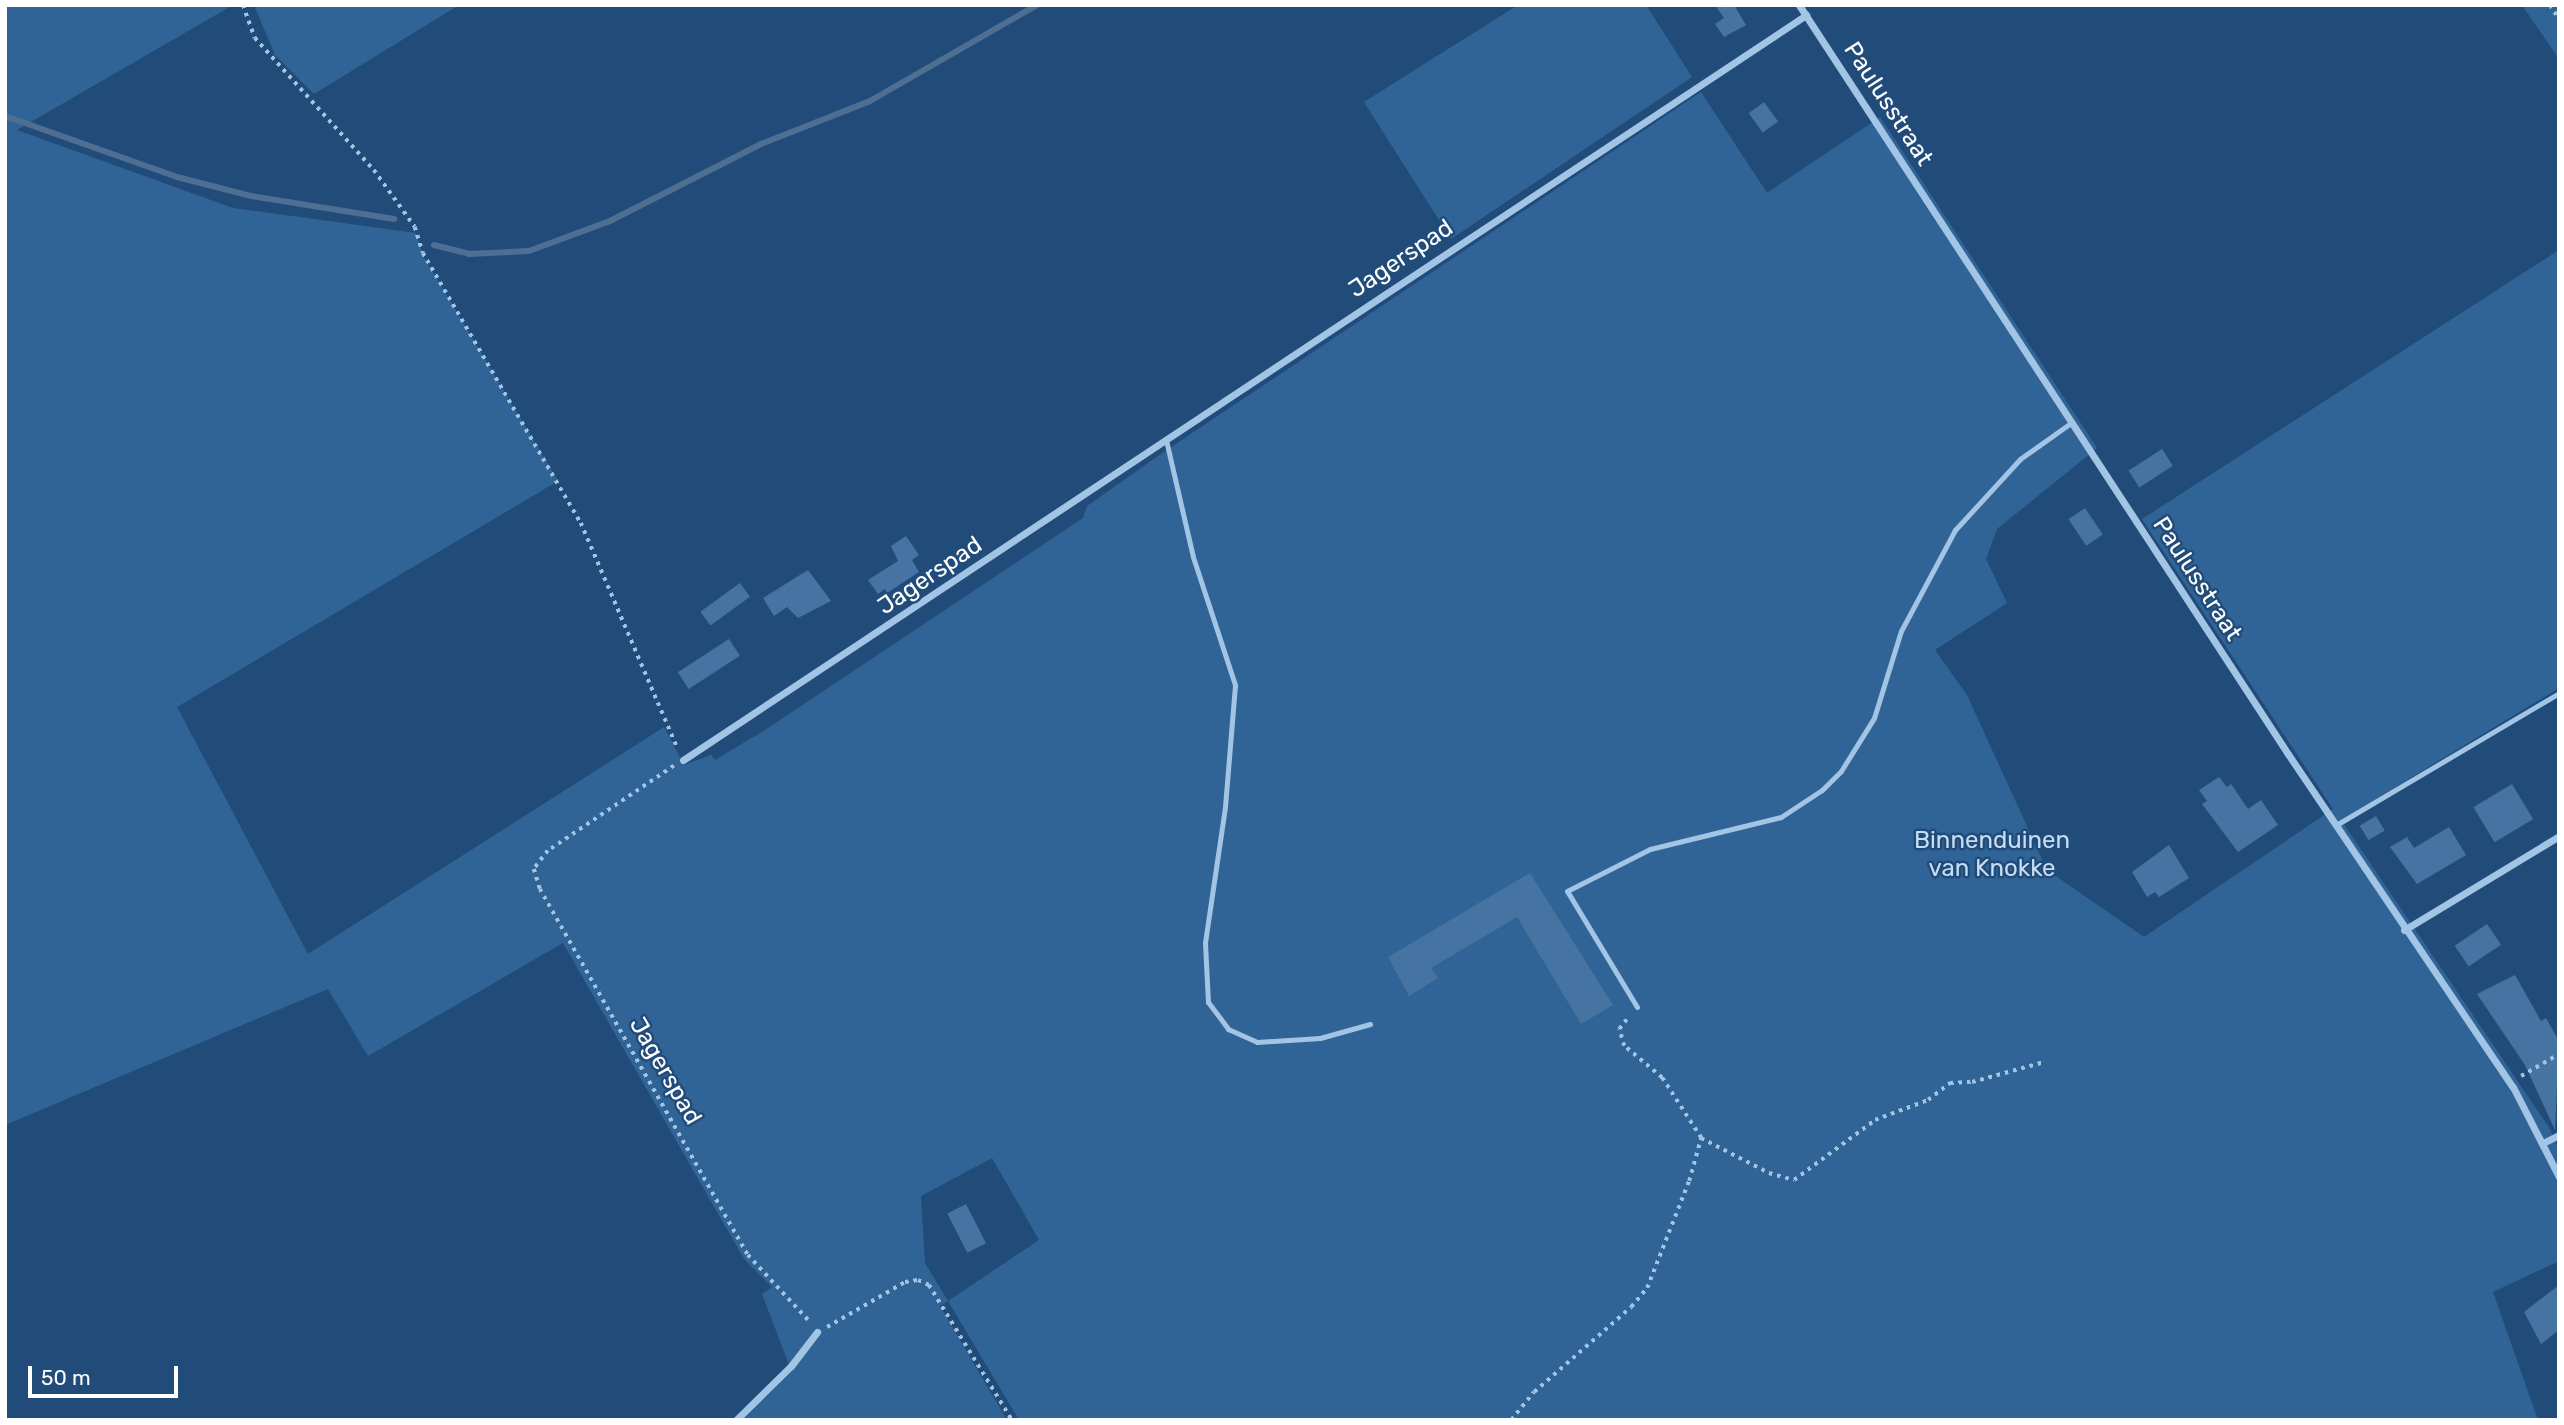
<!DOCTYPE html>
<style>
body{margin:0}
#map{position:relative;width:2564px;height:1425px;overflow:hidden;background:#214c7a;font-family:Rubik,sans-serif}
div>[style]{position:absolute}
.green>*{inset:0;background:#316496}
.stream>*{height:6px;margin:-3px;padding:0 3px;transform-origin:3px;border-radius:3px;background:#4e6f91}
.building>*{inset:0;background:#4574a2;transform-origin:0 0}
.path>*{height:3.5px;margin-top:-1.75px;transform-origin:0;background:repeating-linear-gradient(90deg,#a2c4e5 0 3.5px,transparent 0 8.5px)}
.service>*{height:5px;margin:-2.5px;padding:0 2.5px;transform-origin:2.5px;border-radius:2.5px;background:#a2c4e5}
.minor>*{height:7px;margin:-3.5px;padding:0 3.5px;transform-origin:3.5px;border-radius:3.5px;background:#a2c4e5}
span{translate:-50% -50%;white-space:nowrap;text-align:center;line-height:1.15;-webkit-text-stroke:5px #214c7a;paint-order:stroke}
.street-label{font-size:24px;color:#fff}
.park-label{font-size:24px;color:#c6ddf4}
.frame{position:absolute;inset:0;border:7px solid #fff;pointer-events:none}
.scale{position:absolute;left:28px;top:1366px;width:150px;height:32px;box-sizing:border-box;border:4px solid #fff;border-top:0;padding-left:9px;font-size:21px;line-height:24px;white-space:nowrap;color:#fff;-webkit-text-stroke:5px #214c7a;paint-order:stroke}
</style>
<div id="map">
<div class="green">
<i style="clip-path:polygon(evenodd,5px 5px,233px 5px,17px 130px,233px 208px,416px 233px,424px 257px,558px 481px,177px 707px,308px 954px,664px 727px,684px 765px,711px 755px,715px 760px,768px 728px,1083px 518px,1087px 506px,1158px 456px,1701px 92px,1767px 193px,1880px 117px,2097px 448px,1997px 529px,1986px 559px,2007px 603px,1935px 650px,1967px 695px,2047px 870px,2144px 937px,2333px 809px,2142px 519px,2559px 250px,2559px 688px,2341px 820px,2550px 1129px,2559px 1150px,2559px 1261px,2493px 1292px,2538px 1420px,1019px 1420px,948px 1301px,940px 1306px,1007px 1420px,743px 1420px,795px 1368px,788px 1362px,762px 1294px,772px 1287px,744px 1259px,563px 943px,368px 1056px,328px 989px,5px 1125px,5px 5px,992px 1158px,1039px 1240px,948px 1301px,925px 1263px,921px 1196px,992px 1158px)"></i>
<i style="clip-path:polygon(254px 5px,459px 5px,314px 94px,275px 55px)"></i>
<i style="clip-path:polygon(1518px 5px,1646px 5px,1692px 77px,1451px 239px,1364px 102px)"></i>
<i style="clip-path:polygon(2522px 5px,2559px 5px,2559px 59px)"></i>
</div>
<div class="stream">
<i style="left:5px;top:116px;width:182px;rotate:19.5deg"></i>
<i style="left:177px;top:177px;width:76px;rotate:14.4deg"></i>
<i style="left:251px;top:196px;width:145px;rotate:9.1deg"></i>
<i style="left:434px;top:245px;width:36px;rotate:14deg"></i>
<i style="left:469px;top:254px;width:60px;rotate:-2.9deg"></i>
<i style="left:529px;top:251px;width:86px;rotate:-20.3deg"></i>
<i style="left:610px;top:221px;width:169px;rotate:-27deg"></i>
<i style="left:761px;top:144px;width:117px;rotate:-21.5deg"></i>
<i style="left:870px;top:101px;width:193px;rotate:-29.9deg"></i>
</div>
<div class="building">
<i style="clip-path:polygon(1715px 5px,1734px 5px,1746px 25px,1724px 37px,1715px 24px,1724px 18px)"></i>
<i style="left:1764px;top:102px;width:24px;height:19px;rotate:54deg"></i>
<i style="left:2162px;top:449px;width:20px;height:40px;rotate:57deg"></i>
<i style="left:2085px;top:508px;width:32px;height:20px;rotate:56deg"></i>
<i style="clip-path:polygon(906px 536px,919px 555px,912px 560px,919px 572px,887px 593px,885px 589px,878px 594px,868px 580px,898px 561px,891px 546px)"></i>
<i style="clip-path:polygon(808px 570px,831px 601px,798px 618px,787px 607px,774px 616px,763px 598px)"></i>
<i style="left:740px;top:583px;width:17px;height:49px;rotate:54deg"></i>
<i style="left:729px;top:639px;width:20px;height:61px;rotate:57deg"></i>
<i style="clip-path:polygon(2219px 777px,2227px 787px,2231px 784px,2248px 809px,2261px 800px,2278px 825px,2238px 852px,2202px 804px,2207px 801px,2199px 790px)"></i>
<i style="left:2512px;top:784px;width:41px;height:45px;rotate:59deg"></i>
<i style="left:2376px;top:816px;width:17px;height:19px;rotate:59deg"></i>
<i style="clip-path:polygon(2449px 827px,2466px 855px,2417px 884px,2390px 847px,2407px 837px,2414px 848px)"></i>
<i style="clip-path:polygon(2169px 845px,2189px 878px,2159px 897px,2155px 892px,2147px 897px,2132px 872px)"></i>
<i style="clip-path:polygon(1530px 873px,1613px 1005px,1581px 1024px,1517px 917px,1431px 968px,1438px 978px,1409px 996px,1388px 957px)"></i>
<i style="left:2487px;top:924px;width:25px;height:39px;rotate:56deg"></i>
<i style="clip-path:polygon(2515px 975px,2541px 1021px,2546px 1018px,2559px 1041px,2555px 1130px,2525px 1065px,2477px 994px)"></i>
<i style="left:966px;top:1204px;width:44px;height:21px;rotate:63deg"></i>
<i style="clip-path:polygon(2559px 1285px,2559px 1330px,2541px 1344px,2524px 1312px)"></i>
</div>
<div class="path">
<i style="left:243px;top:5px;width:35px;rotate:70deg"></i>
<i style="left:255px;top:38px;width:178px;rotate:48deg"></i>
<i style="left:374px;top:170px;width:70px;rotate:54.3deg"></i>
<i style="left:415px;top:227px;width:27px;rotate:73deg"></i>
<i style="left:423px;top:253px;width:313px;rotate:59.7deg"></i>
<i style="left:581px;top:523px;width:246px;rotate:66.8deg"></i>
<i style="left:2550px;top:5px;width:17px;rotate:57deg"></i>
<i style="left:674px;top:766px;width:152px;rotate:146deg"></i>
<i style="left:548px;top:851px;width:23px;rotate:128deg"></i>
<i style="left:534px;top:869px;width:21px;rotate:73deg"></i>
<i style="left:540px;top:889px;width:421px;rotate:60.4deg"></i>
<i style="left:748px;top:1255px;width:93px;rotate:47.2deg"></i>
<i style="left:2521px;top:1076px;width:44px;rotate:-30.1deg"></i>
<i style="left:1701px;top:1138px;width:76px;rotate:27.2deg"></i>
<i style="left:1769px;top:1173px;width:26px;rotate:16deg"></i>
<i style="left:1794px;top:1180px;width:101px;rotate:-36.5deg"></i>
<i style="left:1875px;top:1120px;width:57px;rotate:-20.7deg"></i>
<i style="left:1928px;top:1100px;width:28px;rotate:-38deg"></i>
<i style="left:1950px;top:1083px;width:22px;rotate:-3deg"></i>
<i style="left:1972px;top:1082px;width:75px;rotate:-15.5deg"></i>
<i style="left:827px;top:1327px;width:90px;rotate:-30deg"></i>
<i style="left:905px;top:1282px;width:13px;rotate:-9deg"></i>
<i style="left:918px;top:1280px;width:12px;rotate:24deg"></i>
<i style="left:929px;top:1285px;width:158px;rotate:58.4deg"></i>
<i style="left:1511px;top:1420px;width:36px;rotate:-51deg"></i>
<i style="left:1534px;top:1392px;width:129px;rotate:-41.2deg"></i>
<i style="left:1631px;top:1307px;width:25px;rotate:-50deg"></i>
<i style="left:1647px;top:1288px;width:115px;rotate:-68.6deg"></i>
<i style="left:1689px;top:1181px;width:45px;rotate:-74.4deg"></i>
<i style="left:1701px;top:1138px;width:72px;rotate:-123deg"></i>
<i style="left:1662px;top:1078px;width:50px;rotate:-139.9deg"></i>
<i style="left:1624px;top:1046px;width:18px;rotate:-106deg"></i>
<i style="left:1619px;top:1029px;width:16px;rotate:-52deg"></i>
</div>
<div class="service">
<i style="left:1166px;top:440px;width:120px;rotate:77deg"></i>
<i style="left:1193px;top:557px;width:135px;rotate:71.8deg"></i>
<i style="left:1235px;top:685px;width:122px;rotate:94.7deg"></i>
<i style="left:1225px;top:807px;width:137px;rotate:98.4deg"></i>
<i style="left:1205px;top:943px;width:59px;rotate:87.1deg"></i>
<i style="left:1208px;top:1002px;width:34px;rotate:53deg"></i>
<i style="left:1228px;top:1029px;width:32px;rotate:24deg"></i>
<i style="left:1257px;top:1042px;width:63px;rotate:-3.6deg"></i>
<i style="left:1320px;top:1038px;width:52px;rotate:-15.6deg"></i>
<i style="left:2336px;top:825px;width:259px;rotate:-30.6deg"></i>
<i style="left:1637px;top:1007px;width:135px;rotate:-121.1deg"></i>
<i style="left:1567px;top:891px;width:93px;rotate:-26.8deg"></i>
<i style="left:1650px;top:849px;width:135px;rotate:-13.7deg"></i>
<i style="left:1781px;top:817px;width:49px;rotate:-33.4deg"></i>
<i style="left:1822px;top:790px;width:27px;rotate:-45deg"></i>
<i style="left:1841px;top:771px;width:62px;rotate:-58.1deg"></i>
<i style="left:1874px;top:718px;width:91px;rotate:-72.8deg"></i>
<i style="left:1901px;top:631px;width:115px;rotate:-61.9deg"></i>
<i style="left:1955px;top:530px;width:96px;rotate:-47.5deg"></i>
<i style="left:2020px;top:459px;width:64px;rotate:-35.4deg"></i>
</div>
<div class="minor">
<i style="left:1799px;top:5px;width:894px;rotate:56.86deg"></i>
<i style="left:2288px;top:754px;width:402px;rotate:56deg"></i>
<i style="left:2513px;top:1087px;width:101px;rotate:62.9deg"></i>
<i style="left:683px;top:760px;width:1348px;rotate:-33.56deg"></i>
<i style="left:2404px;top:930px;width:181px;rotate:-31.2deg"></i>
<i style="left:2543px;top:1143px;width:18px;rotate:-27deg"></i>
<i style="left:736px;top:1420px;width:77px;rotate:-44.5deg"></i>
<i style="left:791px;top:1366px;width:43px;rotate:-52.6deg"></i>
</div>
<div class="street-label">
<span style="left:1888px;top:104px;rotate:57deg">Paulusstraat</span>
<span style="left:1401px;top:259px;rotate:-34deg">Jagerspad</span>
<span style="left:930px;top:576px;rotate:-34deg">Jagerspad</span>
<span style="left:2197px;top:579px;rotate:57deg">Paulusstraat</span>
<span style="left:665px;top:1071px;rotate:60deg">Jagerspad</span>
</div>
<div class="park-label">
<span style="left:1992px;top:855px">Binnenduinen<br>van Knokke</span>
</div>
<div class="frame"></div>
<div class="scale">50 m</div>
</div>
